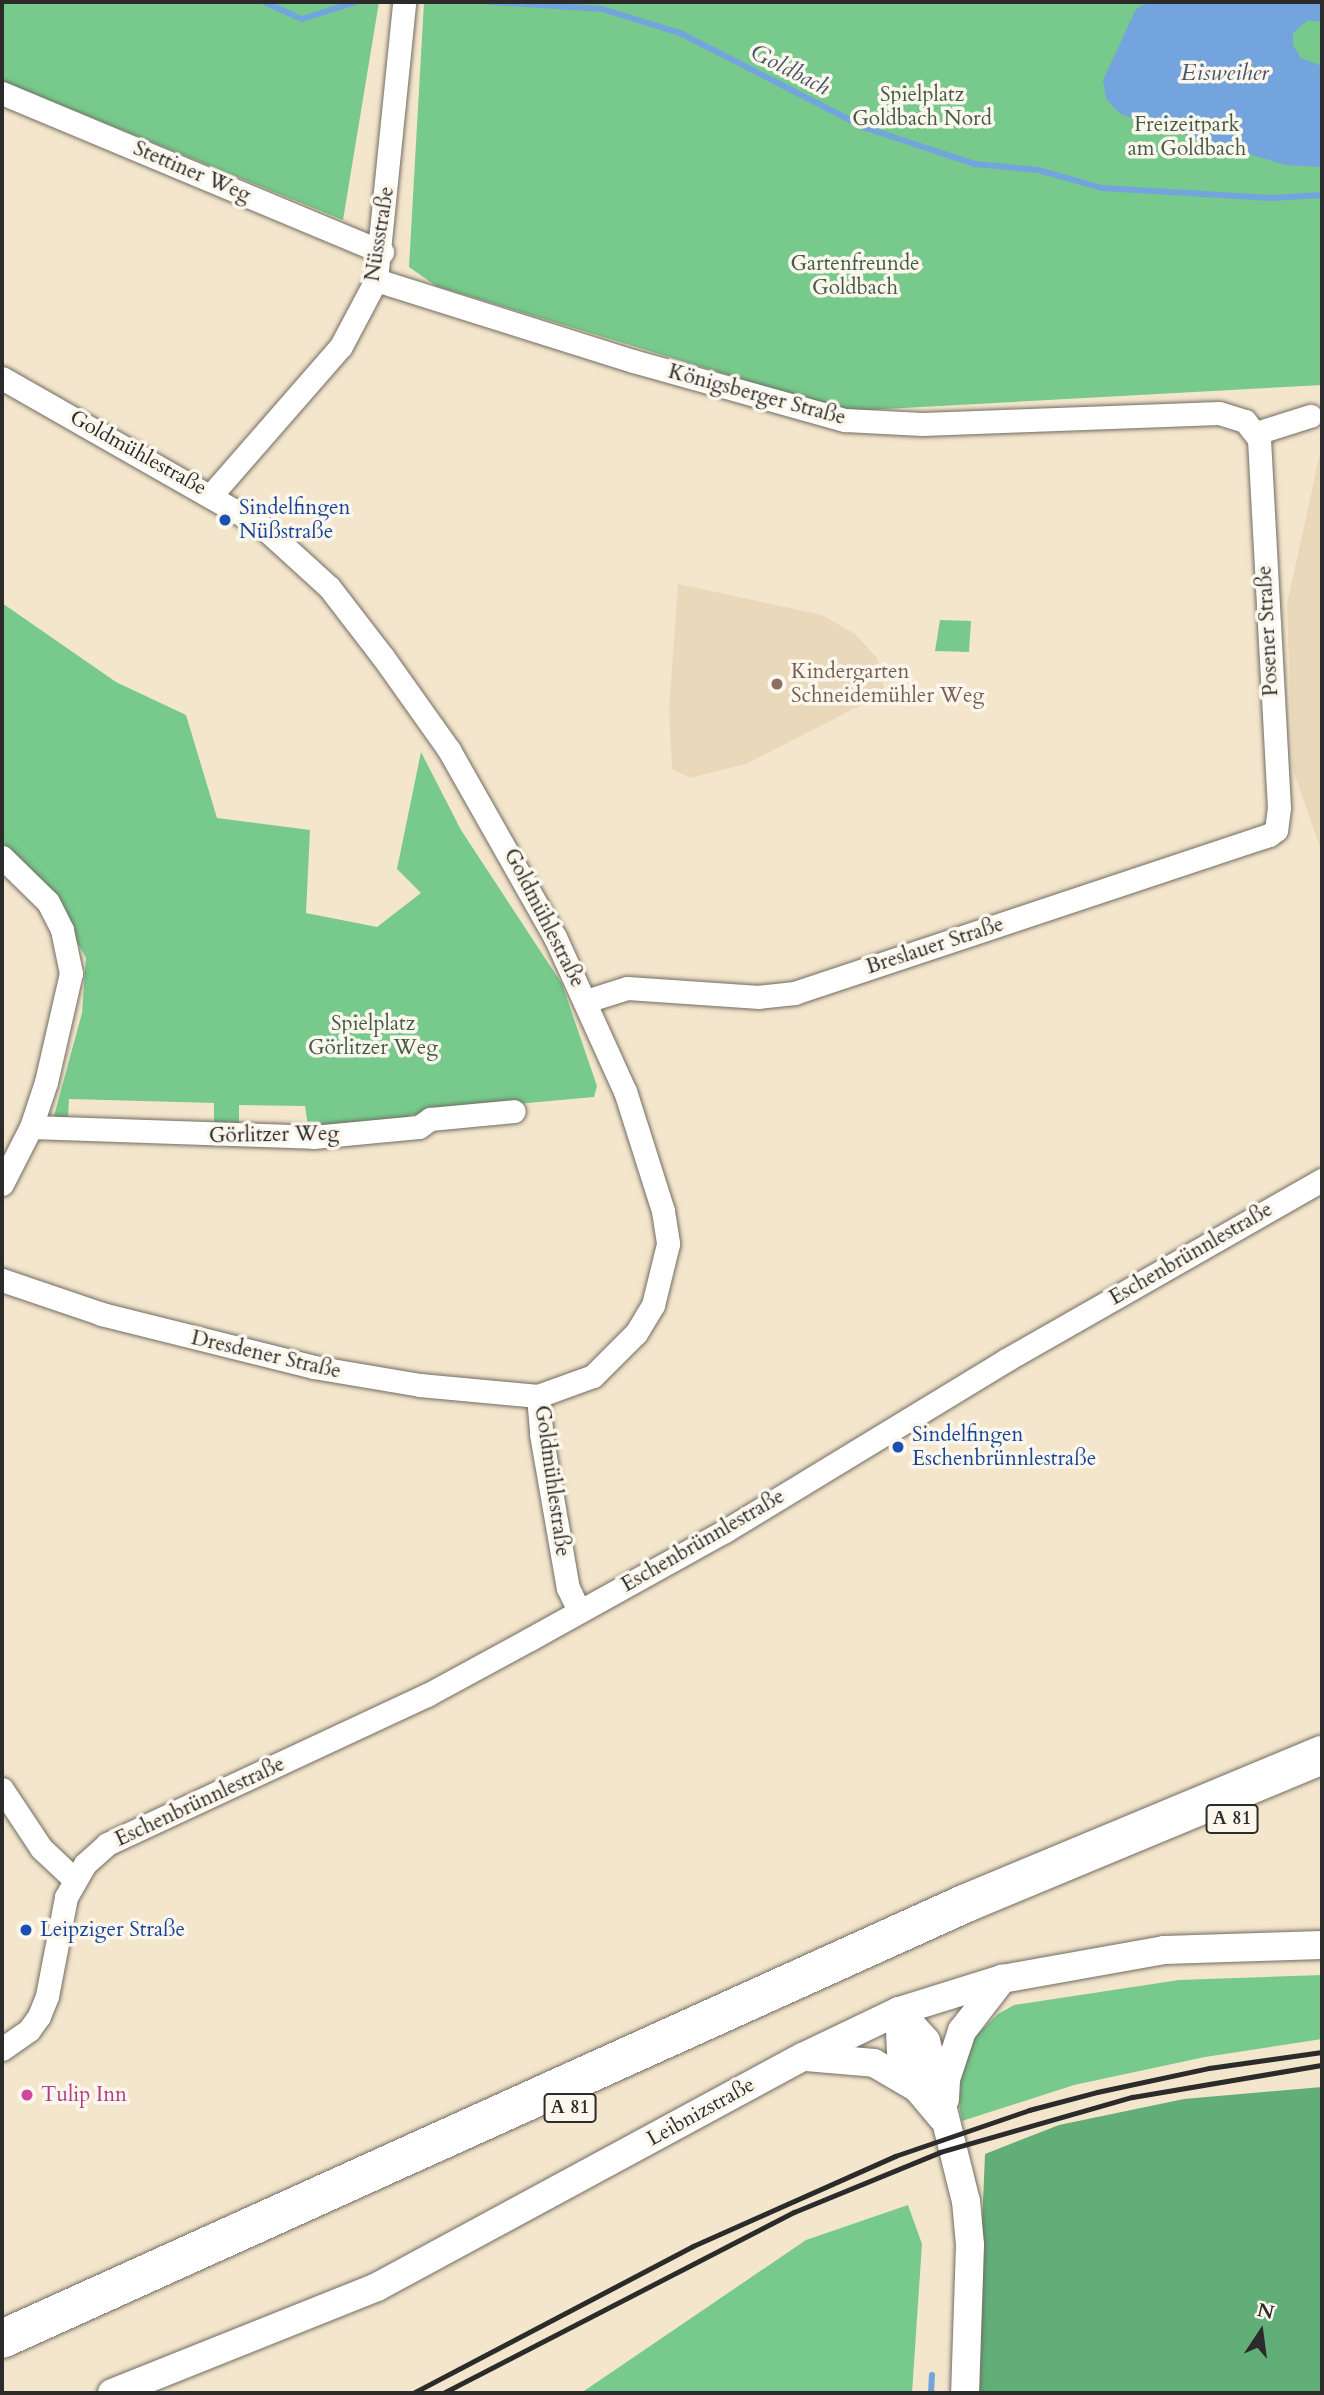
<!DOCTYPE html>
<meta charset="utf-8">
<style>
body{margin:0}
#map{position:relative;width:1324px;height:2395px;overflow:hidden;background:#f4e6cc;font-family:Cardo,serif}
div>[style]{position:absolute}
.built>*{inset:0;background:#e9d9ba}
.green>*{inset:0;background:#77ca8c}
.forest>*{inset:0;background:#61ae78}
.water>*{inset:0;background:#74a4de}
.stream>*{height:6px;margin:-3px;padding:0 3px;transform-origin:3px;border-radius:3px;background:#74a4de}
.roads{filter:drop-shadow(0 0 2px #716c63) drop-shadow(0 0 2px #716c63)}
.minor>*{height:23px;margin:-11.5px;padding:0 11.5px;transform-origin:11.5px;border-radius:11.5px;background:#fff}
.tertiary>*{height:28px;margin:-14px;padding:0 14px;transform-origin:14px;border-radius:14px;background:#fff}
.motorway>*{height:38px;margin:-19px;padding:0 19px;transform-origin:19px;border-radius:19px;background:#fff}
.rail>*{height:5px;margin:-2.5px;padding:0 2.5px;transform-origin:2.5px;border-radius:2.5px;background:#2b2b2b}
.dots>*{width:19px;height:19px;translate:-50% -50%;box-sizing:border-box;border:4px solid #fbf7ec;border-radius:50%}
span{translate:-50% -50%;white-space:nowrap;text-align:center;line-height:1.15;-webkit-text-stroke:7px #fbf7ec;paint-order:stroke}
.shield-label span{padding:2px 5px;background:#fbf7ec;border:2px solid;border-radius:5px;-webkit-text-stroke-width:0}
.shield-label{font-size:19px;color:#2b2b2b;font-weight:700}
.park-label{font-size:21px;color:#425b48}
.street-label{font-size:21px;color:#2b2b2b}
.transit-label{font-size:21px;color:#164399}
.left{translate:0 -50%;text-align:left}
.education-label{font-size:21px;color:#785e54}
.hotel-label{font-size:21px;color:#b23c85}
.water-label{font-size:23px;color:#45556a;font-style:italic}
.frame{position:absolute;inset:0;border:4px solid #2b2b2b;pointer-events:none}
.north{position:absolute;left:1226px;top:2297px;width:70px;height:70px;-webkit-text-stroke:5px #fbf7ec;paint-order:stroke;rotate:13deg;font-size:19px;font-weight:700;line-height:28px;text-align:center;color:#2b2b2b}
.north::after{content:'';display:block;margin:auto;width:24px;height:32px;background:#2b2b2b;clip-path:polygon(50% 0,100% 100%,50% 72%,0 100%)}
</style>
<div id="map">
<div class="built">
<i style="clip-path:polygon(1322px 444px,1322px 853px,1293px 770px,1287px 604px)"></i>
<i style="clip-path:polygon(678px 584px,822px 615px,855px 634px,878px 659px,885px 693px,746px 764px,690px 778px,672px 769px,669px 710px)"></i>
</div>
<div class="green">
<i style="clip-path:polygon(2px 2px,379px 2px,343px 220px,2px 81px)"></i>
<i style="clip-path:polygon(424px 2px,1322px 2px,1322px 385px,847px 411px,436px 286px,409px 267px)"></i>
<i style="clip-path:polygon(2px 603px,116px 682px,186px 715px,217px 818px,310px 830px,306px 913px,377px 927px,421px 893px,397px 869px,421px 752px,461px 830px,562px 984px,597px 1086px,594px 1097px,452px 1110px,411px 1115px,396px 1125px,309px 1133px,305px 1106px,239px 1105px,239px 1123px,214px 1122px,214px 1103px,69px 1099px,68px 1118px,58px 1120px,54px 1116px,82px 1013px,86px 958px,50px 893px,2px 842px)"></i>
<i style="clip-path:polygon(940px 620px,971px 621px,969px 652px,935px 651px)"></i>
<i style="clip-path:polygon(1322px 1975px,1322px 2039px,1205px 2057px,1074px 2085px,962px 2121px,956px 2085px,965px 2047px,998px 2014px,1014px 2005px,1179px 1980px)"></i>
<i style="clip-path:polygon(908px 2205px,922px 2244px,912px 2393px,581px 2393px,806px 2240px)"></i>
</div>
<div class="forest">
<i style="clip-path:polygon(1322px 2087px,1322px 2393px,975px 2393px,985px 2154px,1059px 2125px,1184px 2099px)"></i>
</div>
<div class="water">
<i style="clip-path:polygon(1254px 2px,1322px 2px,1322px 22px,1308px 20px,1293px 33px,1293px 45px,1301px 58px,1322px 66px,1322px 167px,1285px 165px,1135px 120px,1119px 113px,1106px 99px,1103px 80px,1136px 9px,1149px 2px)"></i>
</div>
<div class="stream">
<i style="left:264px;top:2px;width:42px;rotate:24.1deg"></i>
<i style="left:302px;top:19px;width:57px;rotate:-17.5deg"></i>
<i style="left:491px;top:2px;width:111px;rotate:3.6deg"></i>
<i style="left:602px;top:9px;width:82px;rotate:17.1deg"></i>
<i style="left:680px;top:33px;width:209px;rotate:27.1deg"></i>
<i style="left:866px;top:128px;width:115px;rotate:18.3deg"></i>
<i style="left:975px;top:164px;width:63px;rotate:5.4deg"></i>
<i style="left:1038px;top:170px;width:66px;rotate:15.7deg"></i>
<i style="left:1102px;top:188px;width:170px;rotate:3.4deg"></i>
<i style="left:1272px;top:198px;width:50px;rotate:-3.4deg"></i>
<i style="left:931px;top:2393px;width:18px;rotate:-87deg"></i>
</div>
<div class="roads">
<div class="minor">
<i style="left:2px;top:93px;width:412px;rotate:22.7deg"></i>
<i style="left:376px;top:280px;width:269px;rotate:17.5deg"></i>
<i style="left:633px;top:361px;width:220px;rotate:15.6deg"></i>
<i style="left:845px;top:420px;width:77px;rotate:3deg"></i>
<i style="left:922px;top:424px;width:297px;rotate:-2.1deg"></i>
<i style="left:1219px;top:413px;width:27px;rotate:17deg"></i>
<i style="left:1245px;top:421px;width:23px;rotate:52deg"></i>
<i style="left:1259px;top:439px;width:369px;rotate:86.9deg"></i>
<i style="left:1279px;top:807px;width:23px;rotate:97deg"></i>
<i style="left:1276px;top:830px;width:9px;rotate:144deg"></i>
<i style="left:1269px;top:835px;width:500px;rotate:161.6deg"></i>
<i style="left:795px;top:993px;width:36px;rotate:174deg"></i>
<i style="left:759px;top:997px;width:132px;rotate:-176.1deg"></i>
<i style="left:627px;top:988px;width:43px;rotate:162.4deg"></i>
<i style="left:2px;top:378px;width:301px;rotate:29.7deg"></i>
<i style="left:263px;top:527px;width:89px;rotate:42.3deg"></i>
<i style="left:329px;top:587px;width:88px;rotate:52.4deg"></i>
<i style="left:383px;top:657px;width:114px;rotate:54.6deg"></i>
<i style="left:449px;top:750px;width:215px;rotate:60.5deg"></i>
<i style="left:555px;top:937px;width:169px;rotate:65.6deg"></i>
<i style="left:625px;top:1091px;width:126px;rotate:72.4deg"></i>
<i style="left:663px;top:1211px;width:33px;rotate:81deg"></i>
<i style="left:668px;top:1244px;width:63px;rotate:103.8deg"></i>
<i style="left:653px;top:1305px;width:33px;rotate:121deg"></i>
<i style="left:636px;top:1333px;width:61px;rotate:135deg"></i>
<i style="left:593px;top:1376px;width:59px;rotate:160deg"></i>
<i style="left:538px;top:1396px;width:119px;rotate:-174.7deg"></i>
<i style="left:420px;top:1385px;width:108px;rotate:-170.4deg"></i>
<i style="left:314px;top:1367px;width:219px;rotate:-166deg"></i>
<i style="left:102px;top:1314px;width:106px;rotate:-161.2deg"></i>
<i style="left:1256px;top:433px;width:57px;rotate:-17.5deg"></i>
<i style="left:212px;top:494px;width:196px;rotate:-48.9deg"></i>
<i style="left:341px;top:346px;width:75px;rotate:-62.1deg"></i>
<i style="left:376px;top:280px;width:279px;rotate:-84.2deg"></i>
<i style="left:2px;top:857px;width:64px;rotate:44.4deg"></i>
<i style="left:48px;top:902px;width:31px;rotate:63deg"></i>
<i style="left:62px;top:930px;width:44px;rotate:78.2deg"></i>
<i style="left:71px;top:973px;width:112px;rotate:102.9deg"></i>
<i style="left:46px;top:1082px;width:47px;rotate:108.4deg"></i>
<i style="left:31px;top:1127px;width:64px;rotate:117deg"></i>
<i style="left:31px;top:1127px;width:282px;rotate:2deg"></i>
<i style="left:313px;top:1137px;width:106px;rotate:-5.4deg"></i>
<i style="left:419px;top:1127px;width:14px;rotate:-36deg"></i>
<i style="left:430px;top:1119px;width:84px;rotate:-5.4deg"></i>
<i style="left:538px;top:1396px;width:38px;rotate:85deg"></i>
<i style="left:541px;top:1434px;width:156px;rotate:80.1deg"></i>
<i style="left:568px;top:1588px;width:25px;rotate:64deg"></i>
<i style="left:2px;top:1789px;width:71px;rotate:56.5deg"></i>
<i style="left:41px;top:1848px;width:45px;rotate:43.2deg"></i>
<i style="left:2px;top:2049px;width:33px;rotate:-35deg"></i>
<i style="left:29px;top:2030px;width:17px;rotate:-54deg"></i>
<i style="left:39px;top:2016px;width:22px;rotate:-68deg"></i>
<i style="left:47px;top:1996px;width:101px;rotate:-79.1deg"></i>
<i style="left:66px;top:1897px;width:38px;rotate:-60deg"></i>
<i style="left:85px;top:1864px;width:30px;rotate:-42deg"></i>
<i style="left:107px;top:1844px;width:353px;rotate:-25deg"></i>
<i style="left:427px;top:1695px;width:117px;rotate:-28.5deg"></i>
<i style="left:530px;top:1639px;width:223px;rotate:-29deg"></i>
<i style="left:725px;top:1531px;width:329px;rotate:-31.3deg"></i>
<i style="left:1006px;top:1360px;width:364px;rotate:-29.7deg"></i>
</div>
<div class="tertiary">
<i style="left:899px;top:2011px;width:40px;rotate:48deg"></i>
<i style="left:926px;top:2041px;width:165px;rotate:76deg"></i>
<i style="left:966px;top:2201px;width:44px;rotate:84.8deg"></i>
<i style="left:970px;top:2245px;width:148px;rotate:91.9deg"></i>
<i style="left:899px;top:2011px;width:40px;rotate:87.1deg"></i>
<i style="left:901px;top:2051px;width:40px;rotate:66.6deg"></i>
<i style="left:806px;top:2057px;width:68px;rotate:5deg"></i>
<i style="left:874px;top:2063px;width:50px;rotate:30.2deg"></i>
<i style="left:917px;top:2088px;width:38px;rotate:50deg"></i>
<i style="left:945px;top:2099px;width:20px;rotate:-87deg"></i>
<i style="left:946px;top:2079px;width:51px;rotate:-71.6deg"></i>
<i style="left:962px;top:2031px;width:66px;rotate:-52.4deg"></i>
<i style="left:112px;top:2393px;width:285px;rotate:-21.8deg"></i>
<i style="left:377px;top:2287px;width:484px;rotate:-28.4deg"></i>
<i style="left:803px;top:2057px;width:106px;rotate:-25.6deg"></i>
<i style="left:899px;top:2011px;width:108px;rotate:-17.3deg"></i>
<i style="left:1002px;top:1979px;width:165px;rotate:-10.1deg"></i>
<i style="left:1164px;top:1950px;width:158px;rotate:-1.8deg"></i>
</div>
<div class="motorway">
<i style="left:2px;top:2339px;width:1056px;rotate:-24.33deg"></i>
<i style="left:964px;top:1904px;width:388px;rotate:-22.6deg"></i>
</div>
</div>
<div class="rail">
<i style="left:413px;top:2393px;width:316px;rotate:-27.7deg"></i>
<i style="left:693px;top:2246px;width:221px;rotate:-24deg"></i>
<i style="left:895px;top:2156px;width:142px;rotate:-18.9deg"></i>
<i style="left:1029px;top:2110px;width:70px;rotate:-14.8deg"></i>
<i style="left:1097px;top:2092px;width:115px;rotate:-12.1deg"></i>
<i style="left:1209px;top:2068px;width:114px;rotate:-8.1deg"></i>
<i style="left:443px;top:2393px;width:395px;rotate:-27.3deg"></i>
<i style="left:794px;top:2212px;width:158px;rotate:-22.3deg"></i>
<i style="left:940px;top:2152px;width:200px;rotate:-16deg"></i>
<i style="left:1132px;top:2097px;width:193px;rotate:-9.6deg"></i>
</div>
<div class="dots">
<i style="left:225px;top:520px;background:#1a4fb4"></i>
<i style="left:777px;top:684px;background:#8d6e63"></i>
<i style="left:898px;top:1447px;background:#1a4fb4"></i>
<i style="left:26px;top:1930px;background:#1a4fb4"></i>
<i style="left:27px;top:2095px;background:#d1479c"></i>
</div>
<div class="shield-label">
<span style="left:1232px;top:1819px">A 81</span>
<span style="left:570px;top:2108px">A 81</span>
</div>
<div class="park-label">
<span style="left:922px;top:107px">Spielplatz<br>Goldbach Nord</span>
<span style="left:1187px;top:137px">Freizeitpark<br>am Goldbach</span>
<span style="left:855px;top:276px">Gartenfreunde<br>Goldbach</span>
<span style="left:373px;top:1036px">Spielplatz<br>Görlitzer Weg</span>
</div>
<div class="street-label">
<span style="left:192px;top:172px;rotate:23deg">Stettiner Weg</span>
<span style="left:380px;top:234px;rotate:-81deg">Nüssstraße</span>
<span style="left:757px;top:395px;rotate:15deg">Königsberger Straße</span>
<span style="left:138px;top:453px;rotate:29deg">Goldmühlestraße</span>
<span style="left:1268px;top:631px;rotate:-93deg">Posener Straße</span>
<span style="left:544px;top:918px;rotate:63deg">Goldmühlestraße</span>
<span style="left:935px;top:946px;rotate:-18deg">Breslauer Straße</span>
<span style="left:274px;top:1135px;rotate:-1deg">Görlitzer Weg</span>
<span style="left:1191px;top:1254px;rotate:-30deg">Eschenbrünnlestraße</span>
<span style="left:266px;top:1355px;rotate:13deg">Dresdener Straße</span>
<span style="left:552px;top:1481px;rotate:82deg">Goldmühlestraße</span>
<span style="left:703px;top:1541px;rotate:-30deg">Eschenbrünnlestraße</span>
<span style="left:200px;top:1802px;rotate:-25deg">Eschenbrünnlestraße</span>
<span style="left:701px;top:2112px;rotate:-29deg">Leibnizstraße</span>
</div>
<div class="transit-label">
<span class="left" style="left:239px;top:520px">Sindelfingen<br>Nüßstraße</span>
<span class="left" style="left:912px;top:1447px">Sindelfingen<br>Eschenbrünnlestraße</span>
<span class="left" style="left:40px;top:1930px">Leipziger Straße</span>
</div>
<div class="education-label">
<span class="left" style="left:791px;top:684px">Kindergarten<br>Schneidemühler Weg</span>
</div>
<div class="hotel-label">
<span class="left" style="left:41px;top:2095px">Tulip Inn</span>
</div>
<div class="water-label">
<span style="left:790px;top:70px;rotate:27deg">Goldbach</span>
<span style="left:1225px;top:73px">Eisweiher</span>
</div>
<div class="frame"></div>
<div class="north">N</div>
</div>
